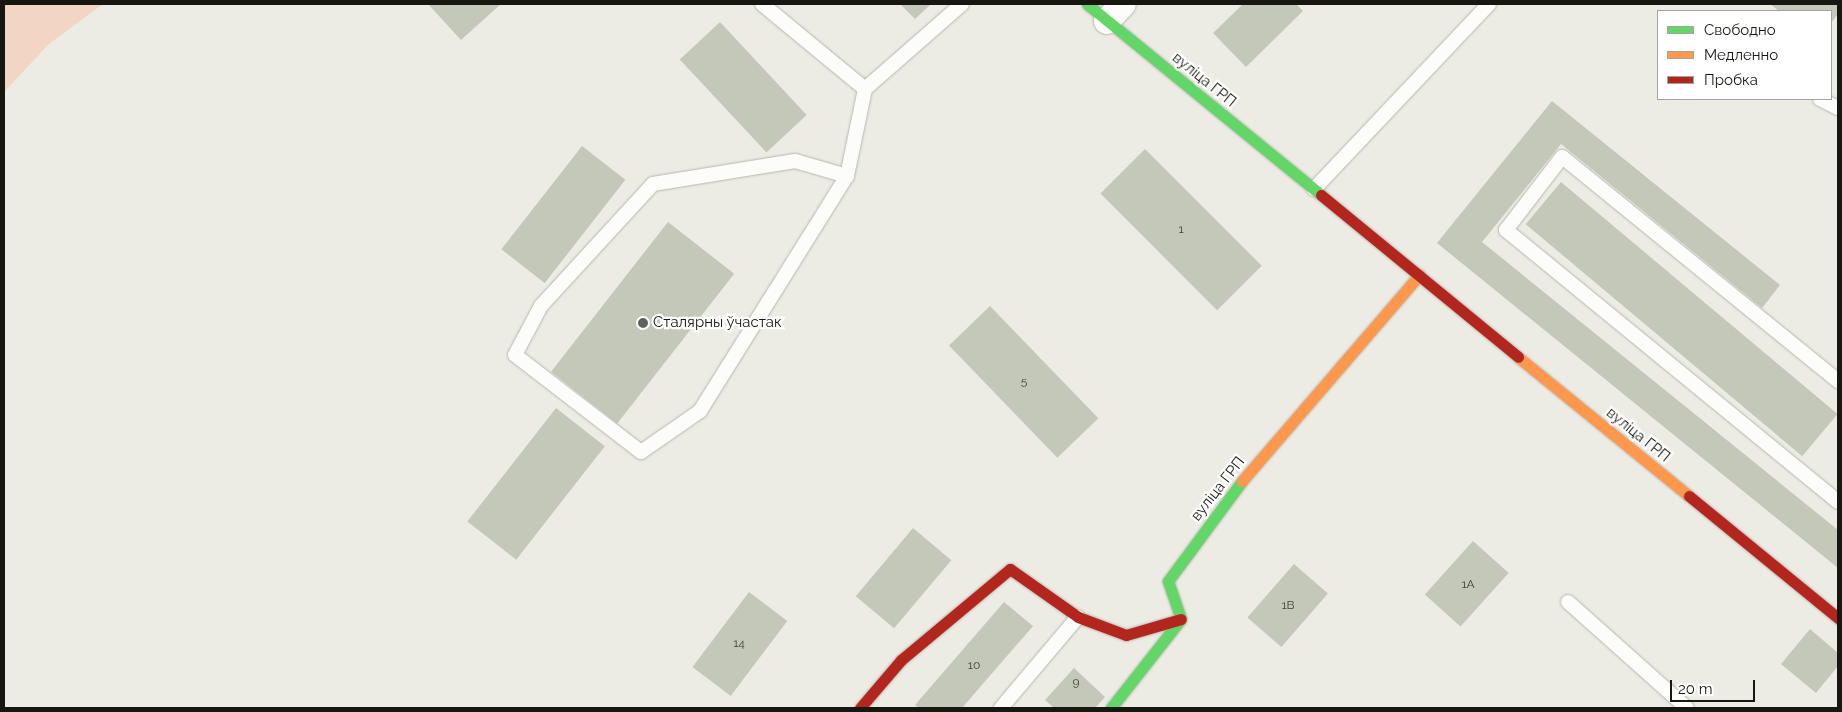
<!DOCTYPE html>
<meta charset="utf-8">
<style>
body{margin:0}
#map{position:relative;width:1842px;height:712px;overflow:hidden;background:#edece4;font-family:Raleway,sans-serif}
div>[style]{position:absolute}
.green>*{inset:0;background:#f2d5c3}
.building>*{inset:0;background:#c3c8b9;transform-origin:0 0}
.roads{filter:drop-shadow(0 0 1px #b7b6b0) drop-shadow(0 0 1px #b7b6b0)}
.lane>*{height:14px;margin:-7px;padding:0 7px;transform-origin:7px;border-radius:7px;background:#fcfcfb}
.street>*{height:26px;margin:-13px;padding:0 13px;transform-origin:13px;border-radius:13px;background:#fcfcfb}
.fast>*{height:11px;margin:-5.5px;padding:0 5.5px;transform-origin:5.5px;border-radius:5.5px;background:#63d668}
.slow>*{height:11px;margin:-5.5px;padding:0 5.5px;transform-origin:5.5px;border-radius:5.5px;background:#ff974d}
.jam>*{height:11px;margin:-5.5px;padding:0 5.5px;transform-origin:5.5px;border-radius:5.5px;background:#b3261e}
.dots>*{width:14px;height:14px;translate:-50% -50%;box-sizing:border-box;border:2px solid #fff;border-radius:50%}
span{translate:-50% -50%;white-space:nowrap;text-align:center;line-height:1.15;-webkit-text-stroke:4.5px #fff;paint-order:stroke}
.number-label{font-size:12px;color:#42423b}
.number-label span{-webkit-text-stroke-width:0}
.street-label{font-size:15px;color:#171611}
.poi-label{font-size:15px;color:#171611}
.left{translate:0 -50%;text-align:left}
.frame{position:absolute;inset:0;border:5px solid #171611;pointer-events:none}
.legend{position:absolute;left:1657px;top:10px;width:175px;height:90px;box-sizing:border-box;background:#fff;border:1px solid #a2a2a0;margin:0;padding:6px 9px;list-style:none;font-size:15px;color:#171611}
.legend li{display:flex;align-items:center;gap:10px;height:25px}
.legend b{width:25px;border:1px solid #a2a2a0}
.scale{position:absolute;left:1670px;top:680px;width:85px;height:22px;box-sizing:border-box;border:2px solid #171611;border-top:0;padding-left:6px;font-size:15px;line-height:18px;white-space:nowrap;color:#171611;-webkit-text-stroke:4px #fff;paint-order:stroke}
</style>
<div id="map">
<div class="green">
<i style="clip-path:polygon(4px 4px,103px 4px,49px 44px,4px 92px)"></i>
</div>
<div class="building">
<i style="clip-path:polygon(428px 4px,501px 4px,461px 40px)"></i>
<i style="clip-path:polygon(900px 4px,931px 4px,915px 19px)"></i>
<i style="clip-path:polygon(1243px 4px,1296px 4px,1303px 11px,1246px 67px,1213px 33px)"></i>
<i style="clip-path:polygon(1770px 4px,1838px 4px,1838px 14px,1831px 23px,1831px 11px,1779px 11px)"></i>
<i style="left:720px;top:22px;width:127px;height:55px;rotate:47deg"></i>
<i style="clip-path:polygon(1552px 101px,1780px 285px,1762px 308px,1561px 144px,1482px 242px,1838px 530px,1838px 568px,1437px 243px)"></i>
<i style="left:582px;top:146px;width:55px;height:131px;rotate:38deg"></i>
<i style="left:1145px;top:149px;width:165px;height:63px;rotate:45deg"></i>
<i style="left:1561px;top:182px;width:361px;height:55px;rotate:40deg"></i>
<i style="left:668px;top:222px;width:84px;height:190px;rotate:38deg"></i>
<i style="left:990px;top:306px;width:156px;height:57px;rotate:46deg"></i>
<i style="left:556px;top:408px;width:62px;height:144px;rotate:38deg"></i>
<i style="left:913px;top:528px;width:50px;height:89px;rotate:40deg"></i>
<i style="left:1473px;top:541px;width:48px;height:72px;rotate:42deg"></i>
<i style="left:1294px;top:564px;width:45px;height:71px;rotate:41deg"></i>
<i style="left:749px;top:592px;width:48px;height:94px;rotate:37deg"></i>
<i style="clip-path:polygon(1004px 602px,1033px 626px,962px 708px,919px 708px,915px 705px)"></i>
<i style="clip-path:polygon(1810px 629px,1838px 653px,1838px 666px,1816px 693px,1781px 664px)"></i>
<i style="clip-path:polygon(1074px 668px,1105px 697px,1095px 708px,1054px 708px,1045px 700px)"></i>
</div>
<div class="roads">
<div class="lane">
<i style="left:762px;top:4px;width:134px;rotate:39.5deg"></i>
<i style="left:865px;top:89px;width:129px;rotate:-41.2deg"></i>
<i style="left:1820px;top:99px;width:20px;rotate:27deg"></i>
<i style="left:847px;top:176px;width:54px;rotate:-163.9deg"></i>
<i style="left:795px;top:161px;width:144px;rotate:170.8deg"></i>
<i style="left:653px;top:184px;width:166px;rotate:132.6deg"></i>
<i style="left:541px;top:306px;width:55px;rotate:118deg"></i>
<i style="left:515px;top:355px;width:159px;rotate:37.6deg"></i>
<i style="left:641px;top:452px;width:72px;rotate:-34.8deg"></i>
<i style="left:700px;top:411px;width:277px;rotate:-58deg"></i>
<i style="left:847px;top:176px;width:89px;rotate:-78.3deg"></i>
<i style="left:1314px;top:189px;width:255px;rotate:-46.6deg"></i>
<i style="left:1838px;top:381px;width:355px;rotate:-140.9deg"></i>
<i style="left:1562px;top:157px;width:92px;rotate:127.5deg"></i>
<i style="left:1506px;top:230px;width:429px;rotate:39.3deg"></i>
<i style="left:1568px;top:602px;width:159px;rotate:41.7deg"></i>
<i style="left:1001px;top:708px;width:119px;rotate:-49.8deg"></i>
</div>
<div class="street">
<i style="left:1107px;top:21px;width:23px;rotate:-47deg"></i>
</div>
<div class="fast">
<i style="left:1087px;top:4px;width:302px;rotate:39.2deg"></i>
<i style="left:1111px;top:708px;width:113px;rotate:-51.8deg"></i>
<i style="left:1181px;top:619px;width:40px;rotate:-108.9deg"></i>
<i style="left:1168px;top:581px;width:124px;rotate:-53.5deg"></i>
</div>
<div class="slow">
<i style="left:1518px;top:357px;width:220px;rotate:39.1deg"></i>
<i style="left:1242px;top:481px;width:272px;rotate:-49.3deg"></i>
</div>
<div class="jam">
<i style="left:1321px;top:195px;width:255px;rotate:39.4deg"></i>
<i style="left:1689px;top:496px;width:193px;rotate:39.3deg"></i>
<i style="left:860px;top:708px;width:63px;rotate:-49.5deg"></i>
<i style="left:901px;top:660px;width:142px;rotate:-39.9deg"></i>
<i style="left:1010px;top:569px;width:83px;rotate:35.2deg"></i>
<i style="left:1078px;top:617px;width:51px;rotate:20.6deg"></i>
<i style="left:1126px;top:635px;width:57px;rotate:-16.2deg"></i>
</div>
</div>
<div class="dots">
<i style="left:643px;top:323px;background:#62615b"></i>
</div>
<div class="number-label">
<span style="left:1181px;top:230px">1</span>
<span style="left:1024px;top:382px">5</span>
<span style="left:1468px;top:585px">1А</span>
<span style="left:1288px;top:606px">1В</span>
<span style="left:739px;top:644px">14</span>
<span style="left:974px;top:666px">10</span>
<span style="left:1076px;top:683px">9</span>
</div>
<div class="street-label">
<span style="left:1204px;top:80px;rotate:39deg">вуліца ГРП</span>
<span style="left:1638px;top:435px;rotate:39deg">вуліца ГРП</span>
<span style="left:1218px;top:489px;rotate:-52deg">вуліца ГРП</span>
</div>
<div class="poi-label">
<span class="left" style="left:653px;top:323px">Сталярны ўчастак</span>
</div>
<div class="frame"></div>
<ul class="legend">
<li><b style="height:6px;background:#63d668"></b>Свободно</li>
<li><b style="height:6px;background:#ff974d"></b>Медленно</li>
<li><b style="height:6px;background:#b3261e"></b>Пробка</li>
</ul>
<div class="scale">20 m</div>
</div>
